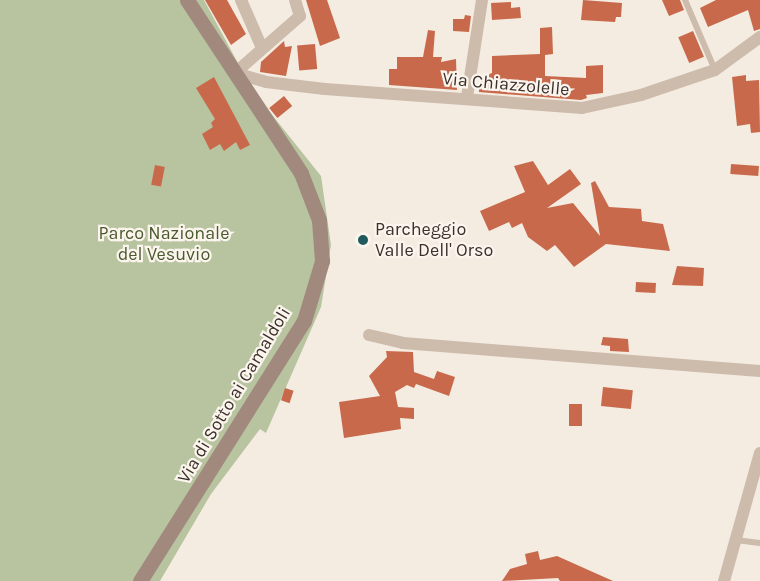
<!DOCTYPE html>
<style>
body{margin:0}
#map{position:relative;width:760px;height:581px;overflow:hidden;background:#f4ebe1;font-family:Karla,sans-serif}
div>[style]{position:absolute}
.green>*{inset:0;background:#b8c4a0}
.building>*{inset:0;background:#c8694b;transform-origin:0 0}
.lane>*{height:6px;margin:-3px;padding:0 3px;transform-origin:3px;border-radius:3px;background:#cdbbac}
.street>*{height:12px;margin:-6px;padding:0 6px;transform-origin:6px;border-radius:6px;background:#cdbbac}
.secondary>*{height:15px;margin:-7.5px;padding:0 7.5px;transform-origin:7.5px;border-radius:7.5px;background:#a18a7d}
.dots>*{width:16px;height:16px;translate:-50% -50%;box-sizing:border-box;border:3px solid #fbf5ee;border-radius:50%}
span{translate:-50% -50%;white-space:nowrap;text-align:center;line-height:1.15;-webkit-text-stroke:4.5px #fbf5ee;paint-order:stroke}
.street-label{font-size:18px;color:#3b302b}
.poi-label{font-size:18px;color:#3b302b}
.left{translate:0 -50%;text-align:left}
.park-label{font-size:18px;color:#4a5a2e}
</style>
<div id="map">
<div class="green">
<i style="clip-path:polygon(0 0,204px 0,253px 91px,321px 176px,331px 245px,321px 307px,266px 433px,260px 429px,211px 494px,160px 581px,0 581px)"></i>
</div>
<div class="building">
<i style="clip-path:polygon(205px 0,227px 0,246px 34px,231px 45px)"></i>
<i style="clip-path:polygon(306px 0,327px 0,340px 38px,320px 46px)"></i>
<i style="clip-path:polygon(583px 0,622px 3px,621px 17px,616px 17px,615px 22px,581px 20px)"></i>
<i style="clip-path:polygon(662px 0,680px 0,684px 10px,669px 16px)"></i>
<i style="clip-path:polygon(716px 0,760px 0,760px 29px,754px 31px,748px 10px,708px 27px,700px 8px)"></i>
<i style="clip-path:polygon(511px 2px,511px 8px,520px 7px,521px 18px,492px 20px,491px 3px)"></i>
<i style="clip-path:polygon(465px 15px,471px 16px,469px 32px,453px 31px,453px 19px,464px 19px)"></i>
<i style="clip-path:polygon(552px 27px,553px 54px,545px 55px,545px 76px,586px 78px,586px 66px,603px 65px,603px 93px,586px 95px,587px 98px,581px 100px,479px 92px,479px 78px,492px 73px,492px 56px,540px 54px,540px 28px)"></i>
<i style="clip-path:polygon(428px 30px,435px 31px,433px 57px,442px 57px,441px 62px,456px 59px,457px 90px,389px 85px,389px 69px,397px 69px,397px 57px,423px 57px)"></i>
<i style="left:693px;top:31px;width:28px;height:16px;rotate:67deg"></i>
<i style="clip-path:polygon(284px 41px,285px 47px,292px 46px,286px 76px,260px 72px,261px 62px)"></i>
<i style="left:315px;top:44px;width:25px;height:18px;rotate:85deg"></i>
<i style="clip-path:polygon(746px 75px,746px 81px,759px 80px,760px 132px,751px 133px,750px 124px,737px 126px,732px 77px)"></i>
<i style="clip-path:polygon(214px 77px,250px 145px,240px 150px,236px 142px,224px 151px,220px 144px,210px 150px,202px 134px,213px 127px,211px 123px,215px 119px,196px 88px)"></i>
<i style="left:284px;top:96px;width:13px;height:19px;rotate:51deg"></i>
<i style="clip-path:polygon(533px 161px,548px 185px,570px 169px,581px 184px,547px 208px,573px 203px,600px 236px,591px 183px,595px 181px,609px 207px,641px 209px,642px 221px,663px 224px,670px 251px,606px 244px,574px 267px,555px 245px,547px 251px,528px 237px,522px 223px,512px 228px,509px 222px,489px 231px,480px 211px,525px 192px,514px 166px)"></i>
<i style="left:731px;top:164px;width:28px;height:10px;rotate:4deg"></i>
<i style="left:155px;top:165px;width:10px;height:20px;rotate:11deg"></i>
<i style="clip-path:polygon(677px 266px,704px 268px,703px 286px,672px 285px)"></i>
<i style="left:636px;top:282px;width:20px;height:10px;rotate:3deg"></i>
<i style="clip-path:polygon(603px 337px,628px 339px,629px 352px,610px 351px,610px 346px,601px 345px)"></i>
<i style="clip-path:polygon(386px 351px,413px 352px,414px 372px,434px 379px,437px 371px,455px 377px,449px 396px,416px 384px,414px 388px,407px 385px,395px 392px,398px 407px,414px 408px,414px 419px,400px 418px,401px 429px,344px 438px,339px 402px,380px 396px,369px 376px,387px 357px)"></i>
<i style="left:603px;top:387px;width:30px;height:19px;rotate:6deg"></i>
<i style="left:285px;top:388px;width:9px;height:13px;rotate:18deg"></i>
<i style="left:569px;top:404px;width:13px;height:22px"></i>
<i style="clip-path:polygon(538px 551px,540px 560px,557px 556px,613px 581px,560px 581px,558px 578px,502px 581px,510px 569px,527px 564px,525px 554px)"></i>
</div>
<div class="lane">
<i style="left:685px;top:0;width:76px;rotate:66.8deg"></i>
<i style="left:736px;top:540px;width:24px;rotate:7deg"></i>
</div>
<div class="street">
<i style="left:241px;top:0;width:52px;rotate:66.4deg"></i>
<i style="left:295px;top:0;width:17px;rotate:73deg"></i>
<i style="left:300px;top:16px;width:86px;rotate:138.8deg"></i>
<i style="left:235px;top:73px;width:32px;rotate:16deg"></i>
<i style="left:266px;top:82px;width:59px;rotate:6.8deg"></i>
<i style="left:325px;top:89px;width:258px;rotate:4.2deg"></i>
<i style="left:582px;top:108px;width:60px;rotate:-12.4deg"></i>
<i style="left:641px;top:95px;width:78px;rotate:-18.7deg"></i>
<i style="left:715px;top:70px;width:56px;rotate:-36.3deg"></i>
<i style="left:467px;top:97px;width:98px;rotate:-81.2deg"></i>
<i style="left:369px;top:335px;width:35px;rotate:13deg"></i>
<i style="left:403px;top:343px;width:358px;rotate:4.5deg"></i>
<i style="left:724px;top:581px;width:133px;rotate:-74.3deg"></i>
</div>
<div class="secondary">
<i style="left:140px;top:581px;width:307px;rotate:-57.8deg"></i>
<i style="left:304px;top:321px;width:63px;rotate:-73.3deg"></i>
<i style="left:322px;top:261px;width:41px;rotate:-94.2deg"></i>
<i style="left:319px;top:220px;width:50px;rotate:-111deg"></i>
<i style="left:301px;top:173px;width:207px;rotate:-123.4deg"></i>
</div>
<div class="dots">
<i style="left:363px;top:240px;background:#1f5a5e"></i>
</div>
<div class="street-label">
<span style="left:506px;top:84px;rotate:5deg">Via Chiazzolelle</span>
<span style="left:234px;top:395px;rotate:-59deg">Via di Sotto ai Camaldoli</span>
</div>
<div class="poi-label">
<span class="left" style="left:375px;top:240px">Parcheggio<br>Valle Dell' Orso</span>
</div>
<div class="park-label">
<span style="left:164px;top:244px">Parco Nazionale<br>del Vesuvio</span>
</div>
</div>
